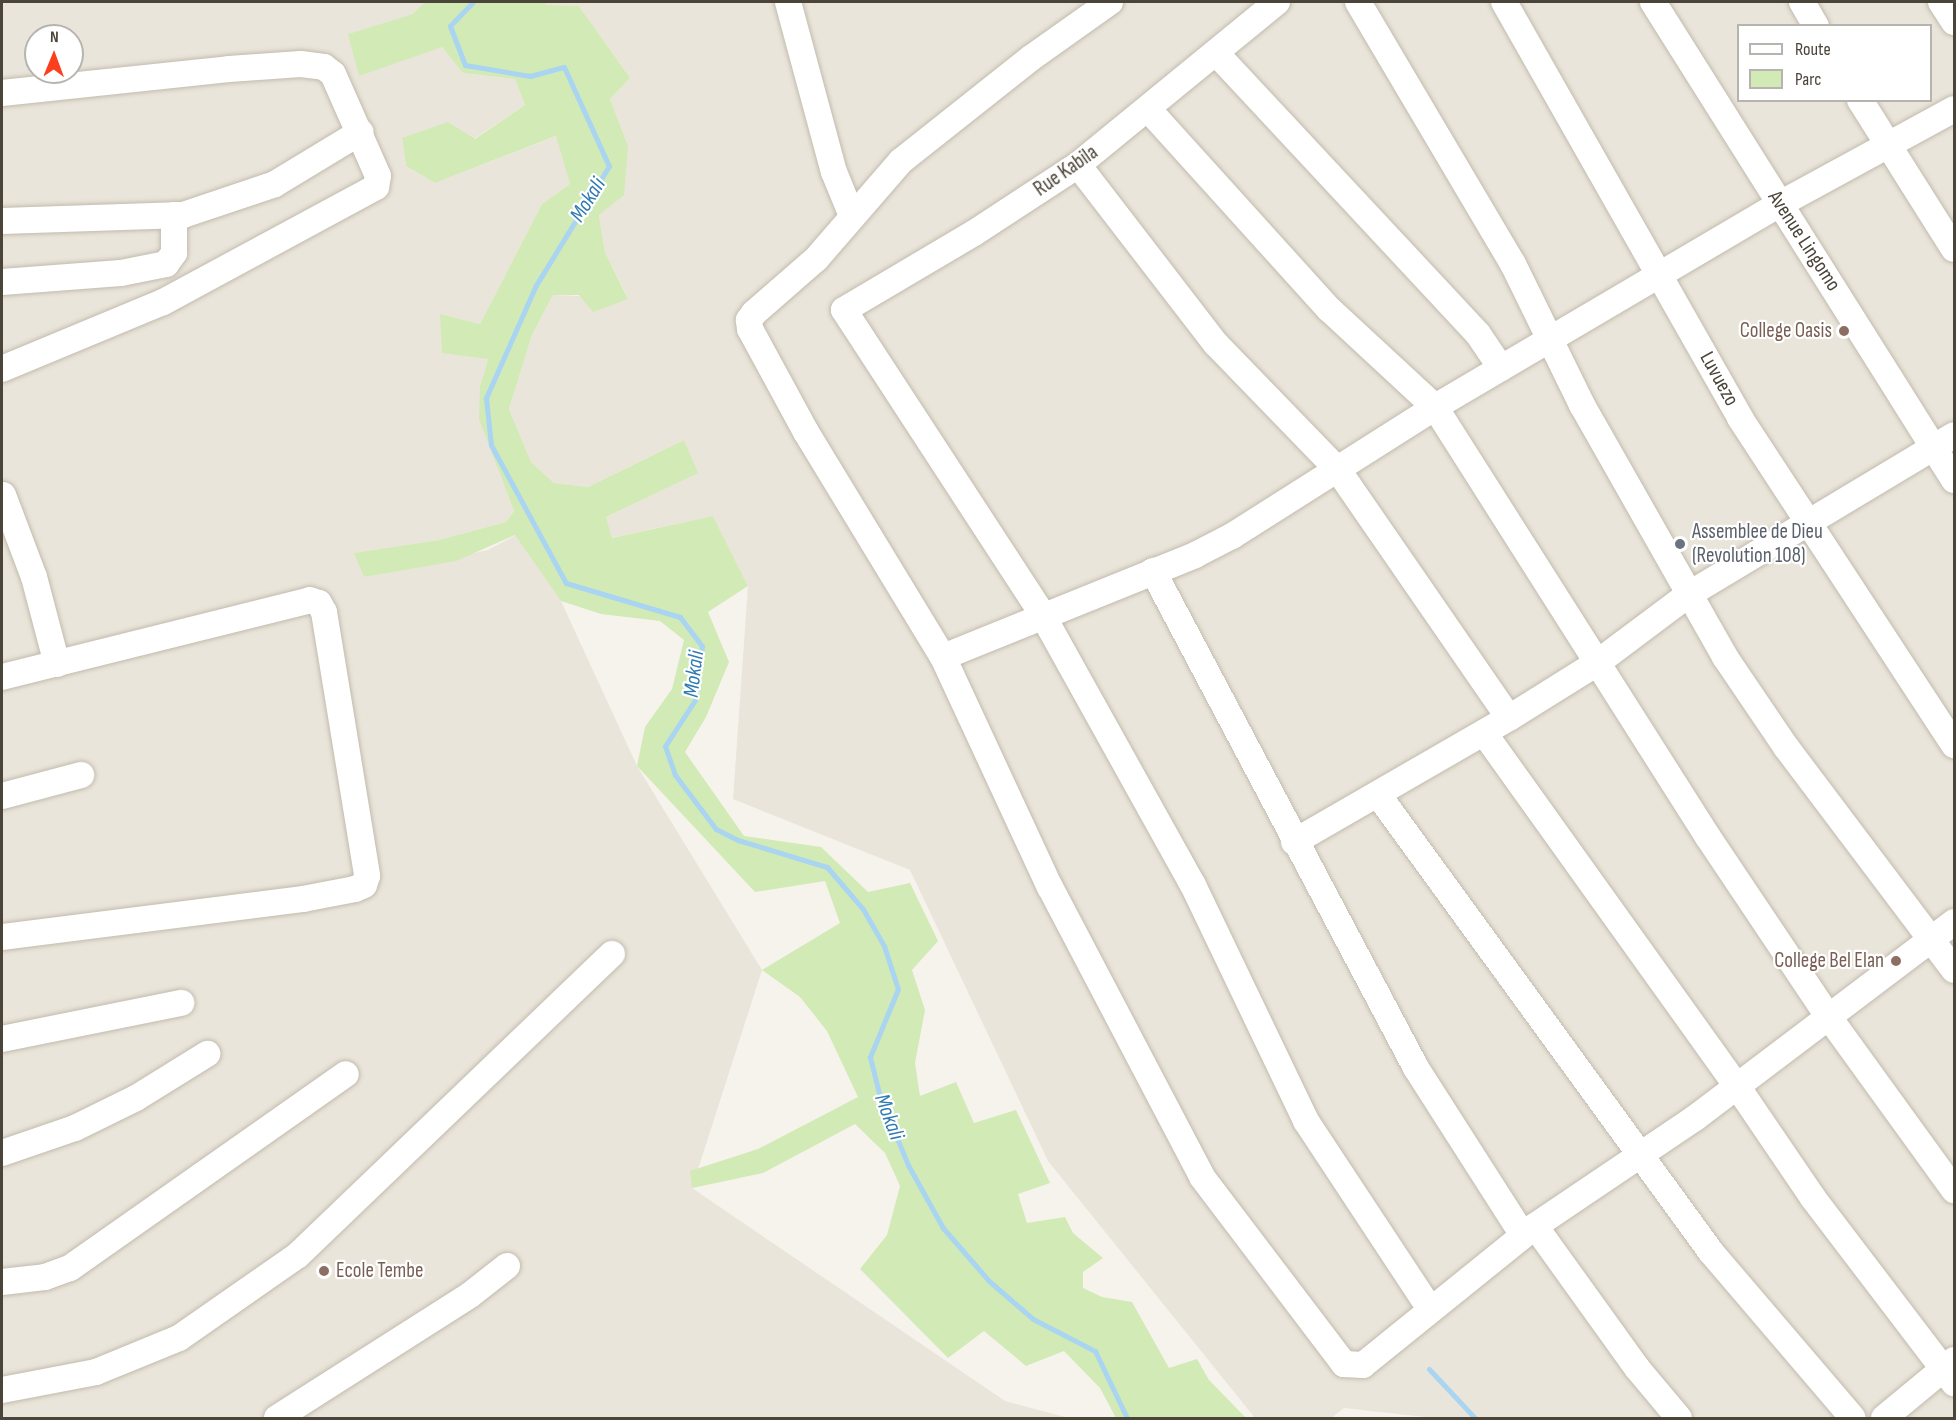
<!DOCTYPE html>
<style>
body{margin:0}
#map{position:relative;width:1956px;height:1420px;overflow:hidden;background:#f6f3ec;font-family:"Sofia Sans Condensed",sans-serif}
div>[style]{position:absolute}
.residential>*{inset:0;background:#eae5da}
.green>*{inset:0;background:#d2eab5}
.stream>*{height:5px;margin:-2.5px;padding:0 2.5px;transform-origin:2.5px;border-radius:2.5px;background:#a9d4f2}
.roads{filter:drop-shadow(0 0 2px #c2bbae) drop-shadow(0 0 2px #c2bbae)}
.minor>*{height:26px;margin:-13px;padding:0 13px;transform-origin:13px;border-radius:13px;background:#fff}
.dots>*{width:16px;height:16px;translate:-50% -50%;box-sizing:border-box;border:3px solid #fff;border-radius:50%}
span{translate:-50% -50%;white-space:nowrap;text-align:center;line-height:1.15;-webkit-text-stroke:4.5px #fff;paint-order:stroke}
.street-label{font-size:21px;color:#4b4439}
.education-label{font-size:21px;color:#785e54}
.right{translate:-100% -50%;text-align:right}
.left{translate:0 -50%;text-align:left}
.worship-label{font-size:21px;color:#5b616d}
.water-label{font-size:22px;color:#2e7ab2;font-style:italic}
.frame{position:absolute;inset:0;border:3px solid #4b4439;pointer-events:none}
.legend{position:absolute;left:1737px;top:24px;width:195px;height:78px;box-sizing:border-box;background:#fff;border:2px solid #b7b4b0;margin:0;padding:8px 10px;list-style:none;font-size:18px;color:#4b4439}
.legend li{display:flex;align-items:center;gap:12px;height:30px}
.legend b{width:30px;border:2px solid #b7b4b0}
.north{position:absolute;left:24px;top:24px;width:60px;height:60px;box-sizing:border-box;background:#fff;border:2px solid #b7b4b0;border-radius:50%;rotate:1deg;font-size:16px;font-weight:700;line-height:24px;text-align:center;color:#4b4439}
.north::after{content:'';display:block;margin:auto;width:21px;height:27px;background:#fc3f1d;clip-path:polygon(50% 0,100% 100%,50% 72%,0 100%)}
</style>
<div id="map">
<div class="residential">
<i style="clip-path:polygon(evenodd,2px 2px,425px 2px,414px 14px,348px 34px,442px 47px,463px 73px,515px 79px,525px 105px,474px 139px,402px 139px,406px 166px,435px 183px,557px 136px,570px 184px,542px 204px,480px 324px,440px 314px,488px 358px,480px 386px,498px 469px,514px 511px,506px 522px,439px 540px,355px 553px,364px 577px,488px 550px,516px 535px,561px 601px,637px 766px,762px 970px,692px 1188px,1005px 1401px,1069px 1418px,2px 1418px,2px 2px,36px 36px,72px 36px,72px 72px,36px 72px,36px 36px)"></i>
<i style="clip-path:polygon(evenodd,545px 2px,1954px 2px,1954px 1418px,1434px 1418px,1344px 1408px,1331px 1418px,1255px 1418px,1048px 1161px,910px 870px,733px 799px,748px 586px,713px 516px,611px 538px,606px 517px,697px 473px,684px 440px,588px 487px,554px 483px,531px 462px,509px 409px,532px 335px,553px 295px,628px 298px,605px 252px,599px 214px,628px 146px,610px 99px,630px 78px,579px 6px,546px 5px,545px 2px,1738px 26px,1930px 26px,1930px 100px,1738px 100px,1738px 26px)"></i>
</div>
<div class="green">
<i style="clip-path:polygon(425px 2px,545px 2px,546px 5px,579px 6px,630px 78px,610px 99px,628px 146px,624px 195px,599px 215px,605px 252px,628px 299px,593px 312px,579px 295px,553px 295px,532px 335px,509px 409px,531px 462px,554px 483px,588px 487px,684px 440px,698px 473px,606px 517px,612px 538px,713px 516px,748px 586px,708px 612px,729px 662px,706px 717px,685px 752px,744px 836px,821px 847px,868px 892px,910px 883px,938px 941px,912px 970px,925px 1010px,915px 1063px,920px 1096px,956px 1082px,974px 1123px,1016px 1110px,1050px 1183px,1018px 1194px,1027px 1223px,1065px 1217px,1073px 1233px,1103px 1258px,1083px 1272px,1083px 1288px,1102px 1297px,1132px 1302px,1169px 1368px,1197px 1359px,1209px 1380px,1246px 1418px,1116px 1418px,1100px 1388px,1064px 1351px,1026px 1366px,984px 1331px,948px 1358px,860px 1269px,887px 1235px,900px 1186px,885px 1153px,855px 1124px,763px 1173px,692px 1188px,690px 1171px,758px 1149px,858px 1097px,827px 1031px,800px 997px,762px 970px,840px 923px,825px 881px,755px 892px,637px 766px,645px 727px,672px 689px,684px 640px,660px 621px,601px 614px,561px 601px,515px 535px,456px 561px,364px 577px,354px 553px,439px 540px,506px 522px,514px 511px,479px 419px,480px 386px,488px 359px,442px 353px,440px 314px,480px 324px,542px 204px,570px 184px,556px 136px,435px 183px,406px 166px,402px 138px,448px 122px,475px 139px,525px 105px,515px 79px,463px 73px,442px 47px,359px 76px,348px 34px,413px 14px)"></i>
</div>
<div class="stream">
<i style="left:473px;top:2px;width:33px;rotate:134deg"></i>
<i style="left:450px;top:26px;width:42px;rotate:69deg"></i>
<i style="left:465px;top:65px;width:66px;rotate:9.6deg"></i>
<i style="left:530px;top:76px;width:35px;rotate:-15deg"></i>
<i style="left:564px;top:67px;width:109px;rotate:65.6deg"></i>
<i style="left:609px;top:166px;width:140px;rotate:121.5deg"></i>
<i style="left:536px;top:285px;width:124px;rotate:113.9deg"></i>
<i style="left:486px;top:398px;width:47px;rotate:83.9deg"></i>
<i style="left:491px;top:445px;width:157px;rotate:61.5deg"></i>
<i style="left:566px;top:583px;width:119px;rotate:16.6deg"></i>
<i style="left:680px;top:617px;width:36px;rotate:53deg"></i>
<i style="left:702px;top:646px;width:54px;rotate:97.4deg"></i>
<i style="left:695px;top:700px;width:55px;rotate:123.1deg"></i>
<i style="left:665px;top:746px;width:31px;rotate:71deg"></i>
<i style="left:675px;top:775px;width:68px;rotate:52.8deg"></i>
<i style="left:716px;top:829px;width:25px;rotate:27deg"></i>
<i style="left:738px;top:840px;width:93px;rotate:16.9deg"></i>
<i style="left:827px;top:867px;width:55px;rotate:49.4deg"></i>
<i style="left:863px;top:909px;width:43px;rotate:60.4deg"></i>
<i style="left:884px;top:946px;width:45px;rotate:72deg"></i>
<i style="left:898px;top:989px;width:74px;rotate:112.4deg"></i>
<i style="left:870px;top:1057px;width:41px;rotate:76deg"></i>
<i style="left:880px;top:1097px;width:74px;rotate:67.6deg"></i>
<i style="left:908px;top:1165px;width:72px;rotate:60.9deg"></i>
<i style="left:943px;top:1228px;width:70px;rotate:49deg"></i>
<i style="left:989px;top:1281px;width:58px;rotate:40.8deg"></i>
<i style="left:1033px;top:1319px;width:70px;rotate:27.3deg"></i>
<i style="left:1095px;top:1351px;width:74px;rotate:64.5deg"></i>
<i style="left:1429px;top:1369px;width:67px;rotate:46.8deg"></i>
</div>
<div class="roads">
<div class="minor">
<i style="left:788px;top:2px;width:176px;rotate:74.9deg"></i>
<i style="left:834px;top:172px;width:48px;rotate:67.8deg"></i>
<i style="left:1110px;top:2px;width:97px;rotate:144.7deg"></i>
<i style="left:1031px;top:58px;width:166px;rotate:141.6deg"></i>
<i style="left:901px;top:161px;width:130px;rotate:130.9deg"></i>
<i style="left:816px;top:259px;width:82px;rotate:138.9deg"></i>
<i style="left:754px;top:313px;width:9px;rotate:126deg"></i>
<i style="left:749px;top:320px;width:9px;rotate:84deg"></i>
<i style="left:750px;top:329px;width:117px;rotate:61.5deg"></i>
<i style="left:806px;top:432px;width:263px;rotate:58.7deg"></i>
<i style="left:943px;top:657px;width:254px;rotate:65.1deg"></i>
<i style="left:1050px;top:887px;width:327px;rotate:62.3deg"></i>
<i style="left:1202px;top:1177px;width:235px;rotate:52.8deg"></i>
<i style="left:1344px;top:1364px;width:19px;rotate:3deg"></i>
<i style="left:1363px;top:1365px;width:221px;rotate:-38.9deg"></i>
<i style="left:1535px;top:1226px;width:193px;rotate:-34deg"></i>
<i style="left:1695px;top:1118px;width:325px;rotate:-37.1deg"></i>
<i style="left:1277px;top:2px;width:257px;rotate:140.7deg"></i>
<i style="left:1078px;top:165px;width:124px;rotate:146.8deg"></i>
<i style="left:974px;top:233px;width:151px;rotate:149.4deg"></i>
<i style="left:844px;top:310px;width:363px;rotate:56.9deg"></i>
<i style="left:1042px;top:614px;width:310px;rotate:60.9deg"></i>
<i style="left:1193px;top:885px;width:262px;rotate:64.4deg"></i>
<i style="left:1306px;top:1121px;width:225px;rotate:56.6deg"></i>
<i style="left:1358px;top:2px;width:304px;rotate:59.4deg"></i>
<i style="left:1513px;top:264px;width:157px;rotate:63.9deg"></i>
<i style="left:1582px;top:405px;width:290px;rotate:60.4deg"></i>
<i style="left:1725px;top:657px;width:109px;rotate:55.9deg"></i>
<i style="left:1786px;top:747px;width:279px;rotate:53deg"></i>
<i style="left:1504px;top:2px;width:478px;rotate:60.4deg"></i>
<i style="left:1740px;top:418px;width:391px;rotate:56.8deg"></i>
<i style="left:1653px;top:2px;width:565px;rotate:57.8deg"></i>
<i style="left:1802px;top:2px;width:28px;rotate:60deg"></i>
<i style="left:1941px;top:2px;width:24px;rotate:57deg"></i>
<i style="left:1216px;top:53px;width:384px;rotate:47deg"></i>
<i style="left:1478px;top:334px;width:41px;rotate:55.9deg"></i>
<i style="left:2px;top:93px;width:228px;rotate:-6deg"></i>
<i style="left:229px;top:69px;width:72px;rotate:-4deg"></i>
<i style="left:301px;top:64px;width:23px;rotate:7deg"></i>
<i style="left:324px;top:67px;width:11px;rotate:38deg"></i>
<i style="left:333px;top:74px;width:111px;rotate:66.2deg"></i>
<i style="left:378px;top:176px;width:11px;rotate:100deg"></i>
<i style="left:376px;top:187px;width:242px;rotate:151.6deg"></i>
<i style="left:163px;top:302px;width:174px;rotate:157.4deg"></i>
<i style="left:1860px;top:100px;width:176px;rotate:57.8deg"></i>
<i style="left:1148px;top:109px;width:270px;rotate:47.9deg"></i>
<i style="left:1329px;top:309px;width:144px;rotate:42.8deg"></i>
<i style="left:1435px;top:407px;width:509px;rotate:57.59deg"></i>
<i style="left:1708px;top:837px;width:216px;rotate:56.2deg"></i>
<i style="left:1828px;top:1016px;width:215px;rotate:54.1deg"></i>
<i style="left:1078px;top:165px;width:226px;rotate:52.4deg"></i>
<i style="left:1216px;top:344px;width:175px;rotate:45.9deg"></i>
<i style="left:1338px;top:470px;width:301px;rotate:55.4deg"></i>
<i style="left:2px;top:221px;width:181px;rotate:-1.9deg"></i>
<i style="left:183px;top:215px;width:97px;rotate:-18.6deg"></i>
<i style="left:275px;top:184px;width:100px;rotate:-31.2deg"></i>
<i style="left:2px;top:282px;width:119px;rotate:-4.3deg"></i>
<i style="left:121px;top:273px;width:46px;rotate:-11.3deg"></i>
<i style="left:166px;top:264px;width:14px;rotate:-54deg"></i>
<i style="left:174px;top:253px;width:38px;rotate:-90deg"></i>
<i style="left:3px;top:495px;width:88px;rotate:69.3deg"></i>
<i style="left:34px;top:577px;width:90px;rotate:75.2deg"></i>
<i style="left:1153px;top:571px;width:562px;rotate:62.11deg"></i>
<i style="left:1416px;top:1068px;width:198px;rotate:57.4deg"></i>
<i style="left:943px;top:657px;width:272px;rotate:-22deg"></i>
<i style="left:1195px;top:555px;width:42px;rotate:-27.2deg"></i>
<i style="left:1232px;top:536px;width:241px;rotate:-32.4deg"></i>
<i style="left:1435px;top:407px;width:400px;rotate:-30.5deg"></i>
<i style="left:1780px;top:204px;width:198px;rotate:-28.6deg"></i>
<i style="left:2px;top:677px;width:317px;rotate:-14deg"></i>
<i style="left:310px;top:600px;width:9px;rotate:18deg"></i>
<i style="left:319px;top:603px;width:10px;rotate:61deg"></i>
<i style="left:324px;top:612px;width:267px;rotate:80.7deg"></i>
<i style="left:367px;top:876px;width:9px;rotate:108deg"></i>
<i style="left:364px;top:885px;width:10px;rotate:156deg"></i>
<i style="left:355px;top:889px;width:53px;rotate:169.1deg"></i>
<i style="left:303px;top:899px;width:303px;rotate:172.8deg"></i>
<i style="left:1484px;top:733px;width:434px;rotate:54.4deg"></i>
<i style="left:1737px;top:1086px;width:135px;rotate:55.8deg"></i>
<i style="left:1813px;top:1198px;width:233px;rotate:52.7deg"></i>
<i style="left:2px;top:796px;width:82px;rotate:-14.9deg"></i>
<i style="left:1379px;top:796px;width:564px;rotate:53.94deg"></i>
<i style="left:1711px;top:1252px;width:218px;rotate:49.5deg"></i>
<i style="left:1294px;top:842px;width:248px;rotate:-30deg"></i>
<i style="left:1509px;top:718px;width:104px;rotate:-32deg"></i>
<i style="left:1597px;top:663px;width:114px;rotate:-36.8deg"></i>
<i style="left:1688px;top:595px;width:310px;rotate:-31deg"></i>
<i style="left:2px;top:1039px;width:183px;rotate:-11.4deg"></i>
<i style="left:2px;top:1153px;width:77px;rotate:-18.9deg"></i>
<i style="left:75px;top:1128px;width:68px;rotate:-26.2deg"></i>
<i style="left:136px;top:1098px;width:84px;rotate:-31.8deg"></i>
<i style="left:1535px;top:1226px;width:175px;rotate:54.3deg"></i>
<i style="left:1637px;top:1368px;width:65px;rotate:50deg"></i>
<i style="left:2px;top:1282px;width:43px;rotate:-6.6deg"></i>
<i style="left:45px;top:1277px;width:27px;rotate:-20deg"></i>
<i style="left:70px;top:1268px;width:337px;rotate:-35.1deg"></i>
<i style="left:2px;top:1390px;width:96px;rotate:-10.8deg"></i>
<i style="left:96px;top:1372px;width:90px;rotate:-22.3deg"></i>
<i style="left:179px;top:1338px;width:145px;rotate:-34.9deg"></i>
<i style="left:298px;top:1255px;width:435px;rotate:-43.8deg"></i>
<i style="left:277px;top:1418px;width:229px;rotate:-32.5deg"></i>
<i style="left:470px;top:1295px;width:47px;rotate:-38.1deg"></i>
<i style="left:1884px;top:1418px;width:91px;rotate:-39.6deg"></i>
</div>
</div>
<div class="dots">
<i style="left:1844px;top:331px;background:#8d6e63"></i>
<i style="left:1680px;top:544px;background:#6b7280"></i>
<i style="left:1896px;top:961px;background:#8d6e63"></i>
<i style="left:324px;top:1271px;background:#8d6e63"></i>
</div>
<div class="street-label">
<span style="left:1066px;top:171px;rotate:-35deg">Rue Kabila</span>
<span style="left:1804px;top:241px;rotate:57deg">Avenue Lingomo</span>
<span style="left:1719px;top:379px;rotate:61deg">Luvuezo</span>
</div>
<div class="education-label">
<span class="right" style="left:1832px;top:331px">College Oasis</span>
<span class="right" style="left:1884px;top:961px">College Bel Elan</span>
<span class="left" style="left:336px;top:1271px">Ecole Tembe</span>
</div>
<div class="worship-label">
<span class="left" style="left:1692px;top:544px">Assemblee de Dieu<br>(Revolution 108)</span>
</div>
<div class="water-label">
<span style="left:588px;top:200px;rotate:-58deg">Mokali</span>
<span style="left:694px;top:674px;rotate:-83deg">Mokali</span>
<span style="left:889px;top:1117px;rotate:69deg">Mokali</span>
</div>
<div class="frame"></div>
<ul class="legend">
<li><b style="height:8px;background:#fff"></b>Route</li>
<li><b style="height:16px;background:#d2eab5"></b>Parc</li>
</ul>
<div class="north">N</div>
</div>
